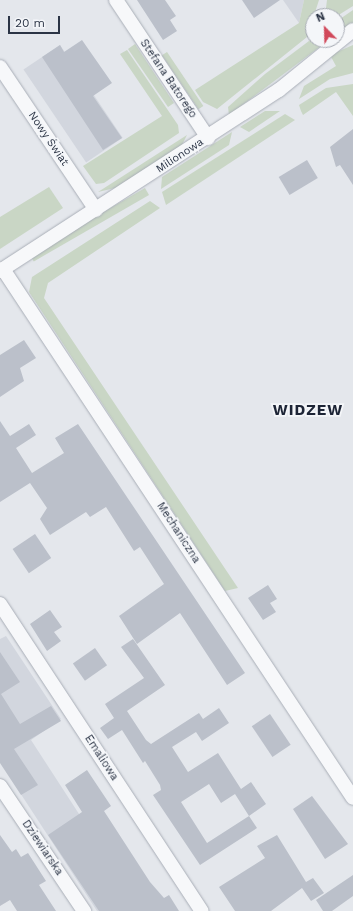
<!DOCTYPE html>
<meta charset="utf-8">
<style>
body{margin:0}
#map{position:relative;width:353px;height:911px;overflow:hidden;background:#e4e7ec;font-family:"Work Sans",sans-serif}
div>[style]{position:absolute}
.built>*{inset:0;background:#d2d6de;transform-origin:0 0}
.green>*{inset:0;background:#c9d6c5;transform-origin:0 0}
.building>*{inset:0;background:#bbc0ca;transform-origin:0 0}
.roads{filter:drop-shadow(0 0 1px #a9aeb7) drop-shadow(0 0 1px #a9aeb7)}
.street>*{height:14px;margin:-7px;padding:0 7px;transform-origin:7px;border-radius:7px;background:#f7f8fa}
span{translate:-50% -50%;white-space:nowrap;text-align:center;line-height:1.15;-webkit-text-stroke:3.5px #f4f6f9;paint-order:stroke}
.street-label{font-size:11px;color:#2b3445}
.district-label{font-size:15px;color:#1d2536;font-weight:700;letter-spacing:1px}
.north{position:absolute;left:305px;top:8px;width:40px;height:40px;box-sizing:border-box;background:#f4f6f9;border:1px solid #a4a8b1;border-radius:50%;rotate:337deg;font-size:11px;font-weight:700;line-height:16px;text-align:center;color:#2b3445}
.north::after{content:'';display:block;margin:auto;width:14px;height:18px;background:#d1495b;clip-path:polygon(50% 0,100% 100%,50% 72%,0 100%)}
.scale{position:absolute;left:8px;top:16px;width:52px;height:18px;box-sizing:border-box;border:2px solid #2b3445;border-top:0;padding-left:5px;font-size:12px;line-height:14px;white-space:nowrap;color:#2b3445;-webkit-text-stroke:3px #f4f6f9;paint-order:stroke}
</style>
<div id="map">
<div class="built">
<i style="clip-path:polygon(283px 0,304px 0,299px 23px)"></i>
<i style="left:60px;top:45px;width:112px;height:44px;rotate:56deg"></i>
<i style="clip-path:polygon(6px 636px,61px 719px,31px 740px,142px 911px,97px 911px,0 762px,0 639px)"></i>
</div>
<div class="green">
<i style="clip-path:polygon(304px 0,319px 0,307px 37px,217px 109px,203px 102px,195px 90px,299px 23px)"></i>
<i style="clip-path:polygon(327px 0,353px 0,353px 6px,337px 16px,325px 16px)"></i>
<i style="clip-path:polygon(353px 10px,353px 23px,337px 34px,337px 21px)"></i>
<i style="clip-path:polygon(313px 38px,329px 40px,229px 115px,228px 107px,265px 74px)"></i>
<i style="clip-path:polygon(135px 44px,174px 103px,168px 107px,128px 49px)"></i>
<i style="clip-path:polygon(353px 45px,353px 73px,330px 79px,299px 99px,304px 86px,336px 66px,330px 55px)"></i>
<i style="clip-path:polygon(127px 50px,178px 125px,179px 133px,104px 183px,96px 184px,83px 166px,162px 116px,120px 54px)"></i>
<i style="left:167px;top:52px;width:65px;height:6px;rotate:56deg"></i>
<i style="clip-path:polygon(353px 84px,353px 116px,336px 92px,303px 115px,301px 111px,299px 105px,326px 88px)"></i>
<i style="clip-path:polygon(265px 111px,280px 111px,249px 132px,240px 127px)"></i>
<i style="clip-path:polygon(285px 114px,295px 120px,166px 205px,162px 192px)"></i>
<i style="clip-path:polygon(232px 132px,229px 145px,161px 189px,162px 177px)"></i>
<i style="clip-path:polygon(187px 135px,182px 145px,115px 188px,98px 192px)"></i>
<i style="clip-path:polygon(49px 187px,63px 208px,0 249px,0 217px)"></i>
<i style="left:145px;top:188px;width:8px;height:133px;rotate:60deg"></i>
<i style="clip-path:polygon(150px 201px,160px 208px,48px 283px,44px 298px,238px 588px,225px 591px,29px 292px,32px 277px)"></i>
</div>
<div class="building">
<i style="clip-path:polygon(137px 0,165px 0,176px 16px,170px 20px,177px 31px,163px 40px)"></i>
<i style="clip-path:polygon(242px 0,280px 0,254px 18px)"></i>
<i style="clip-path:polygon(82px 40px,112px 83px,93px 96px,122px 138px,103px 150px,42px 57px,60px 45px,64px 52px)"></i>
<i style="clip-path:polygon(353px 129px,353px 185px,340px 165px,336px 167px,330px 147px)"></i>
<i style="left:307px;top:160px;width:21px;height:33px;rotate:59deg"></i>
<i style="clip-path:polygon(24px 340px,36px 358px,20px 368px,24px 381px,0 397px,0 355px)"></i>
<i style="clip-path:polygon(0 421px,10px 436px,29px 424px,36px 435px,16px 448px,32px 473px,64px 453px,55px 438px,78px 424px,245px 673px,227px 685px,180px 613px,137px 644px,119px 616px,164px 584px,140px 547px,134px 551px,106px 507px,90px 517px,86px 512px,50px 535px,40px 519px,47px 508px,30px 483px,0 502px)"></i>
<i style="left:35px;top:534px;width:29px;height:27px;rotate:56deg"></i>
<i style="clip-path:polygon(268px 585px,277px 599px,270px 603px,276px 612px,263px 620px,248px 598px)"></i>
<i style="clip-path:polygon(50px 610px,62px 627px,54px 632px,61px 641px,47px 651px,30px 624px)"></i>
<i style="clip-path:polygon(evenodd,133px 639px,165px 685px,127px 711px,146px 740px,151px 744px,199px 713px,203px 719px,219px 708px,229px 723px,202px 741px,196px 732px,172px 747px,188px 772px,218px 753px,241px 789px,251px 782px,266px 804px,249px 816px,257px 828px,200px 865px,153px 795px,161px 790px,160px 785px,145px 761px,143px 763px,122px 730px,108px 739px,100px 728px,114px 718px,105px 704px,144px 678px,121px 647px,133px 639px,209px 784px,221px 803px,235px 794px,249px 816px,207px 843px,181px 802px,209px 784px)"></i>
<i style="left:95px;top:648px;width:21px;height:27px;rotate:55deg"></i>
<i style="clip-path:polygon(0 652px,20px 682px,1px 694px,20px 724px,51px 706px,61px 721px,14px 749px,38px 785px,21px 795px,0 763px)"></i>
<i style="left:270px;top:714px;width:37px;height:22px;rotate:56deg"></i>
<i style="clip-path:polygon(87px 770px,111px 806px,104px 811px,150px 882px,164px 898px,169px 895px,179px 911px,99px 911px,48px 835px,82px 812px,65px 785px)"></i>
<i style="clip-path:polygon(312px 796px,348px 844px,325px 859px,293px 809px)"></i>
<i style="clip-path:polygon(0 835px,12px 852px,16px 849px,21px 857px,28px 853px,46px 881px,39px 885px,56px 911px,17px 911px,10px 900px,0 906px)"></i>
<i style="clip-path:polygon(277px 835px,306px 882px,313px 878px,324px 893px,311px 901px,302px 888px,271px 911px,235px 911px,219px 887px,265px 858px,257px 846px)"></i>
<i style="clip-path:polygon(353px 875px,353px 896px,332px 911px,323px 911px,316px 900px)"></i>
</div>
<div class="roads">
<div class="street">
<i style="left:116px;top:0;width:166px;rotate:56.3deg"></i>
<i style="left:0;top:67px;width:172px;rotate:56.1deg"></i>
<i style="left:3px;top:269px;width:634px;rotate:56.51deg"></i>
<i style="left:0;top:271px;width:333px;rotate:-33deg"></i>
<i style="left:279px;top:90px;width:95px;rotate:-39deg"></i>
<i style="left:0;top:604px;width:367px;rotate:56.7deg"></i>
<i style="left:0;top:786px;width:151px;rotate:56.1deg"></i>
</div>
</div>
<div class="street-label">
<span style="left:168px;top:79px;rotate:56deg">Stefana Batorego</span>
<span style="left:48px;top:139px;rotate:56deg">Nowy Świat</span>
<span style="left:180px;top:156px;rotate:-33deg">Milionowa</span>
<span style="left:178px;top:533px;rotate:57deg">Mechaniczna</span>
<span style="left:101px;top:758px;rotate:57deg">Emaliowa</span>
<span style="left:42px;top:848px;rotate:56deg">Dziewiarska</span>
</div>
<div class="district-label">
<span style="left:308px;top:411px">WIDZEW</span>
</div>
<div class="north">N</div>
<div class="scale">20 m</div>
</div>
